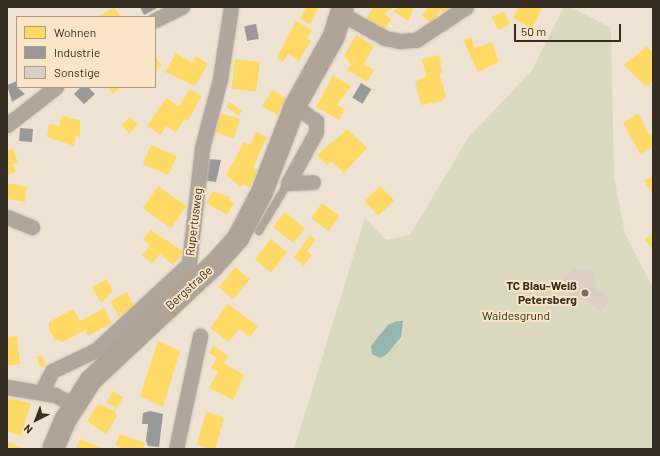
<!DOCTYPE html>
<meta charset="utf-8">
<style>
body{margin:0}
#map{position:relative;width:660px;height:456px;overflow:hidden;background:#eee3d3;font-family:Barlow,sans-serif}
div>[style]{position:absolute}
.green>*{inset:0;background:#dad9bf}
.water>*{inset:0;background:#96b5b1}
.homes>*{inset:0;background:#ffd966;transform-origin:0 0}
.industry>*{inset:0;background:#999;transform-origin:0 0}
.building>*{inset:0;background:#dacec5}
.roads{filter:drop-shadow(0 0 1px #cac2b6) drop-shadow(0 0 1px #cac2b6)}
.lane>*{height:8px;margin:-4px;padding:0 4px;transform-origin:4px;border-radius:4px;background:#b1a69c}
.street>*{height:15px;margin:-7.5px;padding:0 7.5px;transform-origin:7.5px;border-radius:7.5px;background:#b1a69c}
.secondary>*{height:22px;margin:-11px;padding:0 11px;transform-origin:11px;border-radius:11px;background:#b0a498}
.dots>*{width:11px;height:11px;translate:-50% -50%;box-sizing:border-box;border:2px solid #fae5c7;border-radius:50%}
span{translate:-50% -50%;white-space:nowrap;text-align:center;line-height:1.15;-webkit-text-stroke:4px #fae5c7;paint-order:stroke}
.street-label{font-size:12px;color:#362e22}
.poi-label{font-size:12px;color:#362e22;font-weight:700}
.right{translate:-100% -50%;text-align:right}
.park-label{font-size:12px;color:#2c3306}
.frame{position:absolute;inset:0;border:8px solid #362e22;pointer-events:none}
.legend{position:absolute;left:16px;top:16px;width:140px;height:72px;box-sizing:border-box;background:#fae5c7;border:1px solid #ac9c85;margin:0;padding:5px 7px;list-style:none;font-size:12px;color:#362e22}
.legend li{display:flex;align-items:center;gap:8px;height:20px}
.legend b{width:20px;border:1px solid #ac9c85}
.north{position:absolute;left:16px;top:400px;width:40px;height:40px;-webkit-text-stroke:3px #fae5c7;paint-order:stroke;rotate:222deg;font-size:11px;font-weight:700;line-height:16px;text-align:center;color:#362e22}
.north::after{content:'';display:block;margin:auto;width:14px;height:18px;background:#362e22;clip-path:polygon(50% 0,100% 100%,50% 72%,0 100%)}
.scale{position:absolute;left:514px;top:24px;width:107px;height:18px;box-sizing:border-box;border:2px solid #362e22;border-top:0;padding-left:5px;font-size:12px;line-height:14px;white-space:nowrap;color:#362e22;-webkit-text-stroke:3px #fae5c7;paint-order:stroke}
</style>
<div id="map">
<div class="green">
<i style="clip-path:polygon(564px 7px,571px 7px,611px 28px,614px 177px,625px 234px,653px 288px,653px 449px,294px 449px,365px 218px,386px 240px,410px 235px,468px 138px,532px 70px)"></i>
</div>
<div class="water">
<i style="clip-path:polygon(397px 321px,403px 321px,401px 337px,387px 354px,380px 358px,372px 354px,371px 346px,388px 325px)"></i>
</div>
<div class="homes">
<i style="clip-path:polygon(306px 7px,319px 7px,310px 24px,300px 19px)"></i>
<i style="clip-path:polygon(373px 7px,394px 7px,384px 14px,391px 19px,384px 31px,366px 19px)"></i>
<i style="clip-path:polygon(399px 7px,414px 7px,408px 21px,393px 11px)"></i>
<i style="clip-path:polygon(428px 7px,447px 7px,451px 10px,447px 14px,441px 10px,431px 23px,422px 16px)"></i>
<i style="clip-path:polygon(518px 7px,547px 7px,542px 8px,532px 29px,513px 18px)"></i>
<i style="clip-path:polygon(114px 8px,121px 17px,97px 17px)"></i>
<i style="left:503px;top:11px;width:15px;height:13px;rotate:62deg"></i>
<i style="clip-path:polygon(296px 21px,312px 30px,307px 38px,311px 41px,299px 61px,288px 54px,283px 62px,277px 58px)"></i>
<i style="clip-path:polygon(356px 35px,374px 46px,364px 64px,374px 70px,367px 82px,347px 70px,351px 64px,344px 56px)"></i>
<i style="clip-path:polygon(471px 37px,475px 48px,492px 42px,499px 62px,478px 72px,463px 40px)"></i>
<i style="clip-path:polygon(647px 46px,653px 53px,653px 81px,646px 87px,624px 65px)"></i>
<i style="clip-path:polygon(176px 53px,192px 63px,196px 56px,208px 64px,195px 86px,165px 72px)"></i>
<i style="clip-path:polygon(439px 55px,443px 73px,439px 73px,446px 96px,442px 101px,421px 105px,415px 82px,426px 76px,422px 59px)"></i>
<i style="clip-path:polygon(155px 57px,162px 65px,156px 71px,155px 70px)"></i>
<i style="left:235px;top:59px;width:25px;height:30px;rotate:7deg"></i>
<i style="clip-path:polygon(333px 75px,351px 86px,337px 105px,345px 109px,339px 120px,316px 107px)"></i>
<i style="clip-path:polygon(107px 87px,121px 87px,113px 94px)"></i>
<i style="clip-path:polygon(190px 89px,202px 96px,188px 121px,185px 119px,176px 132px,166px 126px,161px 135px,147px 126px,166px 98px,179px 106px)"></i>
<i style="left:272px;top:90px;width:17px;height:19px;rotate:31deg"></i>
<i style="left:230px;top:102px;width:15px;height:6px;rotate:37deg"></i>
<i style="left:221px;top:113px;width:20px;height:20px;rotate:18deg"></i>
<i style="clip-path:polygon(638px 113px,650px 136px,653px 134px,653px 147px,640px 154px,623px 123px)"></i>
<i style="clip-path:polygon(61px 116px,80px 120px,80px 137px,76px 136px,74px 146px,47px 137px,49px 124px,59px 126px)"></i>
<i style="left:130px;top:117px;width:11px;height:12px;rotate:45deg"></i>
<i style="clip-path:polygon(347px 129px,367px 148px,344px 173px,331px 161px,327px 165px,317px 155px)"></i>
<i style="clip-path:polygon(256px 132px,267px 137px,253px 168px,258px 170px,249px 188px,243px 184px,241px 187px,226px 175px,244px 142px,250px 145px)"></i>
<i style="left:151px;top:145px;width:28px;height:21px;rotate:23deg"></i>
<i style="clip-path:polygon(13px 148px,18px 163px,13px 164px,16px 172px,7px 175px,7px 150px)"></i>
<i style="clip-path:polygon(653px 175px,653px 194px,644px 181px)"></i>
<i style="clip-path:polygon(7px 183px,27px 187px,25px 202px,7px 199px)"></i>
<i style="left:158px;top:186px;width:35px;height:27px;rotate:35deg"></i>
<i style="left:380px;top:186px;width:20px;height:22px;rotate:45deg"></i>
<i style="clip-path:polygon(213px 191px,230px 197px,229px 200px,234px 203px,227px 215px,206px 203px)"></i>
<i style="left:322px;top:203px;width:22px;height:19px;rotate:36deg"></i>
<i style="left:285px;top:212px;width:26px;height:19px;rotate:39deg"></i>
<i style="clip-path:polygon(151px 230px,184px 252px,173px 265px,160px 254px,152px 264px,142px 255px,150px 246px,143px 239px)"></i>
<i style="clip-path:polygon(653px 232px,653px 249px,645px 240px)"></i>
<i style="clip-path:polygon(310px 235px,316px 240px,307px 251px,312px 255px,304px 266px,294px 257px)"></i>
<i style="left:271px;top:239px;width:21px;height:26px;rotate:39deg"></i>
<i style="left:235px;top:267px;width:19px;height:26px;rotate:39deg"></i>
<i style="clip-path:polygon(106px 279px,113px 291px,101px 303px,92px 287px)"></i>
<i style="left:127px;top:292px;width:17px;height:19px;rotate:62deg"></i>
<i style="clip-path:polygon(228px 304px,258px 326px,250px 337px,239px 329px,229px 342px,210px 328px)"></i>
<i style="clip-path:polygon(104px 308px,112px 323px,88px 336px,85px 330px,63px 342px,55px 340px,49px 329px,49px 322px,73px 309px,80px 321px)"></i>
<i style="clip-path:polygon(17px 336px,20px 364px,7px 366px,7px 337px)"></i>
<i style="clip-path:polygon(158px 341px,180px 351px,163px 407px,140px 396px)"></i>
<i style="clip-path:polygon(213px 346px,228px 355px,224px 363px,244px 375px,233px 400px,209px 388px,218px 372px,211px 368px,217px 358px,209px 353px)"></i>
<i style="left:42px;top:355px;width:11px;height:6px;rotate:68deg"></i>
<i style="left:113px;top:391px;width:12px;height:13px;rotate:31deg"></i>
<i style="clip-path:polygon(7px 398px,31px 403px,21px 436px,7px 431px)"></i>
<i style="clip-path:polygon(98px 404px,115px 411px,117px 416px,106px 434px,87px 421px)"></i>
<i style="left:206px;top:412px;width:19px;height:34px;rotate:16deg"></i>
<i style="clip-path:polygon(120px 434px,145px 443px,144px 449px,125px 449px,115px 445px)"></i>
<i style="clip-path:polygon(80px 439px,104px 449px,76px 449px)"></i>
<i style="clip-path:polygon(7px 441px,23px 449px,7px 449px)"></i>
</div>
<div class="industry">
<i style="clip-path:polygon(140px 7px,159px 7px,144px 15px)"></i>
<i style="left:256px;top:24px;width:15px;height:12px;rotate:79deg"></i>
<i style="clip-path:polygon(17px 81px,17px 87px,25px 94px,12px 102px,7px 85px)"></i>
<i style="left:361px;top:83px;width:12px;height:17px;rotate:31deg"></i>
<i style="clip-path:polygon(81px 87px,88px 87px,95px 94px,84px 104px,74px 94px)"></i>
<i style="left:20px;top:128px;width:13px;height:13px;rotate:4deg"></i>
<i style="clip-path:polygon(208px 159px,221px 160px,216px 182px,202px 180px)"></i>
<i style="clip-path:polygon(150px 411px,163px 414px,159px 447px,148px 446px,146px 441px,148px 424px,142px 424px,143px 413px)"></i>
</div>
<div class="building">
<i style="clip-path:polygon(572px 269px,591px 270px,597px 289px,610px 299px,601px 312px,587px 301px,570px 297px,563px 281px)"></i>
</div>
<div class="roads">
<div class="lane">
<i style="left:259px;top:231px;width:56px;rotate:-58.9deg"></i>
</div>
<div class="street">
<i style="left:342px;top:14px;width:49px;rotate:29.2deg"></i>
<i style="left:385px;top:38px;width:15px;rotate:11deg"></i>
<i style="left:400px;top:41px;width:16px;rotate:-4deg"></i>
<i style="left:416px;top:40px;width:60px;rotate:-33.4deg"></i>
<i style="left:155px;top:20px;width:30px;rotate:-26deg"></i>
<i style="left:295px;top:106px;width:26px;rotate:36deg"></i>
<i style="left:316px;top:121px;width:11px;rotate:90deg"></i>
<i style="left:316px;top:132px;width:58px;rotate:118.8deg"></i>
<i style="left:288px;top:183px;width:25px;rotate:-2deg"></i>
<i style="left:7px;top:125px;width:62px;rotate:-37.8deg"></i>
<i style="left:7px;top:217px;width:27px;rotate:22deg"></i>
<i style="left:7px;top:387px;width:49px;rotate:9.5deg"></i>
<i style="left:55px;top:395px;width:21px;rotate:28deg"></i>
<i style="left:41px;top:392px;width:24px;rotate:-62deg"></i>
<i style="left:52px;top:371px;width:49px;rotate:-25.5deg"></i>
<i style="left:96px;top:350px;width:127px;rotate:-42.8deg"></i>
<i style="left:189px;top:264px;width:117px;rotate:-83.6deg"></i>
<i style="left:202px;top:148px;width:71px;rotate:-75.4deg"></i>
<i style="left:220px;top:79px;width:73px;rotate:-81.3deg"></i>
<i style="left:176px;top:449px;width:116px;rotate:-78deg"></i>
</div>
<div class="secondary">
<i style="left:53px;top:449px;width:33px;rotate:-67deg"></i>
<i style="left:66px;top:419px;width:46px;rotate:-57.3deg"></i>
<i style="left:91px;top:380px;width:167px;rotate:-43.1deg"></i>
<i style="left:213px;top:266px;width:38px;rotate:-48deg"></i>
<i style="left:238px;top:238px;width:52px;rotate:-62.4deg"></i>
<i style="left:262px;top:192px;width:92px;rotate:-69deg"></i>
<i style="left:295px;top:106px;width:80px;rotate:-60.9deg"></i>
<i style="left:334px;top:36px;width:30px;rotate:-73deg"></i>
</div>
</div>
<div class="dots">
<i style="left:585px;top:293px;background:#766d60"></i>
</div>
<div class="street-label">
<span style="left:194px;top:222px;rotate:-83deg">Rupertusweg</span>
<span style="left:189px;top:288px;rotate:-42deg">Bergstraße</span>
</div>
<div class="poi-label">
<span class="right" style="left:577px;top:293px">TC Blau-Weiß<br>Petersberg</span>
</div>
<div class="park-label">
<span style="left:516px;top:316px">Waidesgrund</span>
</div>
<div class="frame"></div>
<ul class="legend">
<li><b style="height:11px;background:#ffd966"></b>Wohnen</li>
<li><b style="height:11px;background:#999"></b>Industrie</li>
<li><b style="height:11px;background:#dacec5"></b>Sonstige</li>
</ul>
<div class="north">N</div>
<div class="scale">50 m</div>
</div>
